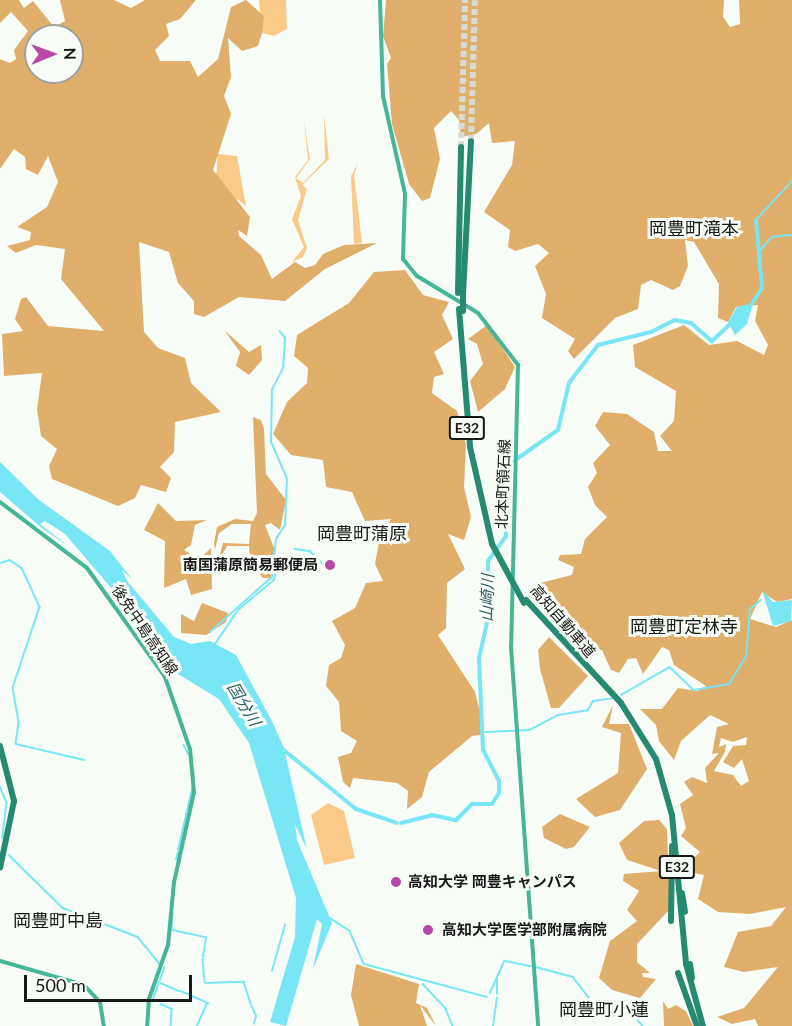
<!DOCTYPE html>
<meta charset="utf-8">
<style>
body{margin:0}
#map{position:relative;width:792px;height:1026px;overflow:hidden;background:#f9fdf8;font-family:Lato,"Noto Sans JP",sans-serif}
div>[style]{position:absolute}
.green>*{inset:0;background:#fbc988}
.forest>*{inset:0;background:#e1af6c}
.water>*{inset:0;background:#78e6f4}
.stream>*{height:1.5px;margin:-0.75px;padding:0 0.75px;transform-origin:0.75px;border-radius:0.75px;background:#78e6f4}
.river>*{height:4px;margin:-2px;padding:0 2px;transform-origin:2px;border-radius:2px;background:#78e6f4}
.highway-tunnel>*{height:6px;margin-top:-3px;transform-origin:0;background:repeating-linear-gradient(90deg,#d7dbd6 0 6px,transparent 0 9px)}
.secondary>*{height:4px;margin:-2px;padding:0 2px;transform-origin:2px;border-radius:2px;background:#46b699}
.highway>*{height:6px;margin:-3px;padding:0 3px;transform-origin:3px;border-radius:3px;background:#268a72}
.highway-bridge>*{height:6px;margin:-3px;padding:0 3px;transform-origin:3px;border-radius:3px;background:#268a72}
.dots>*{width:16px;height:16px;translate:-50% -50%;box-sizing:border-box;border:3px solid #f9fdf8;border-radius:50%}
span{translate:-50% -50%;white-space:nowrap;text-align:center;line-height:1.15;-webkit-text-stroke:6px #f9fdf8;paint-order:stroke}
.shield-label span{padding:2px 4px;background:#f9fdf8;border:2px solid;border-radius:4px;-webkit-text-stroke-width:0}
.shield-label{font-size:14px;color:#171817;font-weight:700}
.street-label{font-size:15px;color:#171817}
.poi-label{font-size:15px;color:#171817;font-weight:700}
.right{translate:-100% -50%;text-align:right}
.left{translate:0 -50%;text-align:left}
.water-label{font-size:16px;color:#2e5f65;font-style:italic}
.quarter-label{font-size:18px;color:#171817}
.north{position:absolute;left:24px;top:24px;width:60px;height:60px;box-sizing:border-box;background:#f9fdf8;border:2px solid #9fa19e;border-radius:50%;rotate:89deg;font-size:16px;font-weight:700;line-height:24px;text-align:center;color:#171817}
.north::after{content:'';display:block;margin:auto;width:21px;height:27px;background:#b648a7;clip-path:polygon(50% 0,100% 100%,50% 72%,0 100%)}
.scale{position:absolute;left:24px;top:975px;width:168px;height:27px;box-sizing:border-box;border:3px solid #171817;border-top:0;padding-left:8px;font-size:18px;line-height:21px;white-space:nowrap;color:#171817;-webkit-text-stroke:4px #f9fdf8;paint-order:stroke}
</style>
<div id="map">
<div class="green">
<i style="clip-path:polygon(259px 0,286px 0,287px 29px,274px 36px,262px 33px)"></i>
<i style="clip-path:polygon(324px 115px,329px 159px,302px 185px,307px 189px,298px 220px,307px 248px,303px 257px,292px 262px,304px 247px,292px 219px,301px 196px,295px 177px,308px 160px,304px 121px,310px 159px,296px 178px,303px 183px,325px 160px)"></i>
<i style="clip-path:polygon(218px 154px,237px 156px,246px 206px,237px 199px,236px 205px,216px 177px)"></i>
<i style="clip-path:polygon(358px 163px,354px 175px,362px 243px,354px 244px,351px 176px)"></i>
<i style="clip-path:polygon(328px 803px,344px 811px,355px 858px,324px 865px,311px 815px)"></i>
</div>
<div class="forest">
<i style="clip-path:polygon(evenodd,0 0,19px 0,24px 8px,33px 1px,54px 27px,65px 21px,60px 0,114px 0,131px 8px,145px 0,196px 0,180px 19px,166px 24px,169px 36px,155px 50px,160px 61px,190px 61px,198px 77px,218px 59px,231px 7px,246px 0,264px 16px,262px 33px,258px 46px,242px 51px,228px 38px,231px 77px,224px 96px,231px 114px,213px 170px,250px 217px,247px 236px,238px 230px,239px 236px,261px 255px,272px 279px,295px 262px,305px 268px,315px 265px,323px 254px,344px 245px,377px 243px,325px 269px,285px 301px,239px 297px,204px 317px,194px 314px,194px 301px,178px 283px,169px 252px,139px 242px,144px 332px,158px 348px,185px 358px,191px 383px,221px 412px,175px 422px,174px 452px,160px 467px,171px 478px,166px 492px,141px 485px,135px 498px,118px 506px,52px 479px,49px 466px,57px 449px,41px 436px,37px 409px,42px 373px,4px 376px,2px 334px,23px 331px,15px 319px,21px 299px,26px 297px,48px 326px,104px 331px,61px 279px,65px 249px,36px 245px,16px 253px,7px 246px,30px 240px,31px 232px,17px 227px,47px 207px,58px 182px,48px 156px,38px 175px,26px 169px,25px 157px,14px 149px,0 169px,0 59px,10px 63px,16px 59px,14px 50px,28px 31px,11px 12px,0 23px,0 0,36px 36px,72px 36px,72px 72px,36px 72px,36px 36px)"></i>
<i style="clip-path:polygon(evenodd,386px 0,724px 0,723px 17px,730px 27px,740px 24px,739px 0,792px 0,792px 599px,777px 602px,762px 592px,750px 619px,776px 627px,792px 620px,792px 1026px,758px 1026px,755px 1019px,732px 1024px,717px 1017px,744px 1008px,778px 967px,744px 972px,724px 967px,738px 932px,771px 926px,786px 907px,750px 914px,718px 912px,698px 899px,704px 875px,688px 872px,687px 864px,700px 852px,681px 836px,686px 828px,680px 804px,693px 795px,684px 782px,692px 777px,707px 783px,705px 768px,719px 753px,712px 754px,717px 727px,729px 724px,710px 715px,681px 741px,674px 760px,659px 741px,656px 725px,640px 709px,662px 709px,678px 688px,698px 691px,706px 686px,674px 665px,669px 650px,662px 647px,643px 674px,636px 658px,628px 659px,619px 673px,611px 670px,602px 650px,589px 650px,566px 616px,549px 612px,535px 592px,540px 583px,572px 575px,574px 567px,558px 560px,560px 555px,581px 554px,585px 539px,607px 517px,595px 505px,588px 487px,597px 473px,593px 463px,610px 445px,595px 426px,603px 412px,627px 414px,654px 432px,658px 451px,672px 451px,660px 436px,674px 421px,676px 391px,635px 367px,633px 345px,684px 325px,709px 345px,737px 341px,764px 355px,768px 345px,755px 321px,758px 305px,736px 307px,728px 322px,718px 318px,719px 284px,694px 242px,685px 240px,688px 266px,680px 286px,673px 290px,651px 280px,641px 285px,638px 309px,615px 318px,574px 359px,568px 351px,575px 339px,542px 318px,546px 294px,535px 266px,549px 253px,538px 244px,515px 251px,508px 247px,510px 230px,484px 212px,512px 165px,515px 141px,492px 143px,489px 123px,476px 134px,461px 137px,459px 120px,451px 111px,434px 128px,440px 159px,430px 198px,422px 201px,409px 184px,392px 124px,387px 64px,391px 58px,383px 36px,386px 0,747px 737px,746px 745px,733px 746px,723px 762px,734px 768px,742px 759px,749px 781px,741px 786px,733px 775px,714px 771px,725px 752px,726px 744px,719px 747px,721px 738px,733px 742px,747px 737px)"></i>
<i style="clip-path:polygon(405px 270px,423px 295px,449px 302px,442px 315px,453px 339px,434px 352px,444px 374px,434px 377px,432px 393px,457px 411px,466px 445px,464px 487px,471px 517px,464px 540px,448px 534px,465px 569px,447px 583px,446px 628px,438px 635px,475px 692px,484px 727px,481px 735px,472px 736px,429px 772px,422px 797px,407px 809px,408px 791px,397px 783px,353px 778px,350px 788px,343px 782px,338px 757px,351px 753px,357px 741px,341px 731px,339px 702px,326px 686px,329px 665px,341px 658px,345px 645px,332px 621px,355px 608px,366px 583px,383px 581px,375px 564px,380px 536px,391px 519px,365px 521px,352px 492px,326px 487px,323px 460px,291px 455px,273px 434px,287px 402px,307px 383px,308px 368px,294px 356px,297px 335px,349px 303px,374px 272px)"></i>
<i style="clip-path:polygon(487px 325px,515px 367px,505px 389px,478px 412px,470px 381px,483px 364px,477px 344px,468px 339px)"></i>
<i style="clip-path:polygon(224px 330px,249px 352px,261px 345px,262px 360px,249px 375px,236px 366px,240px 352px)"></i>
<i style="clip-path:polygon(253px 417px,261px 420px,264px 429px,266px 474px,286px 500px,280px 530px,271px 523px,265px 525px,275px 550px,271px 578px,263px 578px,250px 563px,249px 546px,227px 546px,218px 562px,223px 543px,249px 544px,251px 524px,232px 524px,219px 533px,215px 550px,214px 543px,217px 527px,235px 519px,253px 521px,257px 513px)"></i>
<i style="clip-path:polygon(158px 503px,176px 521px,207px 520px,195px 525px,191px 545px,184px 550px,199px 559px,211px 548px,212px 589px,191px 595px,186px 579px,164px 588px,165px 541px,144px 530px)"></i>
<i style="clip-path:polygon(202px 603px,228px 613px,226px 622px,206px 635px,181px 633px,181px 614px,194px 621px)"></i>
<i style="clip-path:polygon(549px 637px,588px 676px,559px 708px,551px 708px,540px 669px,538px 650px)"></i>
<i style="clip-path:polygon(613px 705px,609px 724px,629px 724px,647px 769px,620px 810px,595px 817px,576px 799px,618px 773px,621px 733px,602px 727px)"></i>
<i style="clip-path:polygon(560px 814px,590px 827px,574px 847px,566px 849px,544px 838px,542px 827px)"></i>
<i style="clip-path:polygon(659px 820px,667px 829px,670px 909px,637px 944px,637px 962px,650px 973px,642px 973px,643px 977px,656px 979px,640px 998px,612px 990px,599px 978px,610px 941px,637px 921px,627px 910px,639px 891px,623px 881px,624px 874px,661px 871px,627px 860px,619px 843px,644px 821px)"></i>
<i style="clip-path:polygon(356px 964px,419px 984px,416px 1003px,427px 1008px,436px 1026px,420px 1005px,427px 1026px,359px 1026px,351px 995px)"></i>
<i style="clip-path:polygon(663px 1001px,668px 1009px,676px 1005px,686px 1011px,693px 1026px,664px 1026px)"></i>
</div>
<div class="water">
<i style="clip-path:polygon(753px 303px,747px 324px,735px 335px,728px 322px,737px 307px)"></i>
<i style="clip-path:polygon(0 462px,39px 500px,110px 551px,132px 579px,122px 570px,127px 581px,174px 637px,191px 644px,210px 641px,236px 655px,272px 721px,284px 748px,307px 850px,295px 824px,297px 840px,332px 923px,313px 969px,322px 924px,317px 919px,286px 1026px,270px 1022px,295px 937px,296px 898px,249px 743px,219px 699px,165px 666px,118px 596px,65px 534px,45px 521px,40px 524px,68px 546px,43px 529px,0 492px)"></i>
<i style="clip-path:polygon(762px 590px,773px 602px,792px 600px,791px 621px,773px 626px)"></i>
</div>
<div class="stream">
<i style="left:756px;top:220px;width:53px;rotate:-47.3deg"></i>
<i style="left:759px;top:252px;width:20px;rotate:-49deg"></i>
<i style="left:772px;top:237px;width:20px;rotate:-6deg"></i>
<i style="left:295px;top:549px;width:15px;rotate:8deg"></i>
<i style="left:310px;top:551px;width:18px;rotate:45deg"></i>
<i style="left:0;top:563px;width:10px;rotate:-17deg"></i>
<i style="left:10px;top:560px;width:14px;rotate:34deg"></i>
<i style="left:22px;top:568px;width:43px;rotate:65.2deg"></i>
<i style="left:40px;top:607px;width:85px;rotate:108.4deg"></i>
<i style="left:13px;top:688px;width:36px;rotate:80deg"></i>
<i style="left:19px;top:723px;width:21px;rotate:98deg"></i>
<i style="left:16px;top:744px;width:70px;rotate:13.2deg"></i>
<i style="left:327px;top:565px;width:1px"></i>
<i style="left:210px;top:632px;width:83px;rotate:-41.6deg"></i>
<i style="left:272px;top:577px;width:38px;rotate:-84deg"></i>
<i style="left:276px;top:539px;width:17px;rotate:-57deg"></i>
<i style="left:285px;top:525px;width:46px;rotate:-87.5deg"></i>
<i style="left:287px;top:479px;width:40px;rotate:-113.4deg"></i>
<i style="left:271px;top:442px;width:52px;rotate:-88.9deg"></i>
<i style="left:272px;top:390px;width:25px;rotate:-63deg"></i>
<i style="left:283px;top:368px;width:30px;rotate:-86deg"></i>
<i style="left:285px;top:338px;width:8px;rotate:-130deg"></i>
<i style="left:215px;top:644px;width:41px;rotate:-55.9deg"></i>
<i style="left:238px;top:610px;width:47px;rotate:-39.8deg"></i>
<i style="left:274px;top:580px;width:21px;rotate:-76deg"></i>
<i style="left:621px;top:695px;width:56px;rotate:-29.7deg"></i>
<i style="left:670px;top:667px;width:33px;rotate:44deg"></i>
<i style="left:694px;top:690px;width:36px;rotate:-10deg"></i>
<i style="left:729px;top:684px;width:32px;rotate:-58deg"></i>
<i style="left:746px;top:657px;width:48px;rotate:-85.2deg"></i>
<i style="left:750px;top:609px;width:14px;rotate:-39deg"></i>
<i style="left:485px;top:732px;width:45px;rotate:-2.5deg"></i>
<i style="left:530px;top:730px;width:32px;rotate:-28deg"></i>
<i style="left:558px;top:715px;width:30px;rotate:-9deg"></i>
<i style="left:588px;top:710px;width:10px;rotate:-61deg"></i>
<i style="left:593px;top:701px;width:22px;rotate:-8deg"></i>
<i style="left:184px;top:745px;width:11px;rotate:63deg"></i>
<i style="left:0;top:786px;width:18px;rotate:68deg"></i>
<i style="left:7px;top:803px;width:35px;rotate:97deg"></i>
<i style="left:187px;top:811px;width:23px;rotate:-77deg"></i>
<i style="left:186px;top:818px;width:5px;rotate:-90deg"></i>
<i style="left:178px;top:850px;width:32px;rotate:-77deg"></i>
<i style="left:9px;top:855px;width:76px;rotate:44.5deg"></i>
<i style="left:63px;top:908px;width:80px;rotate:21.1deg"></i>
<i style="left:138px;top:937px;width:35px;rotate:51deg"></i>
<i style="left:176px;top:860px;width:8px;rotate:-76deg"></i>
<i style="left:173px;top:911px;width:19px;rotate:93deg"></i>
<i style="left:172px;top:930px;width:35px;rotate:12deg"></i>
<i style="left:330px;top:918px;width:24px;rotate:33deg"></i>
<i style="left:350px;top:931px;width:36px;rotate:67deg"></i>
<i style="left:364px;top:964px;width:127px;rotate:15deg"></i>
<i style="left:203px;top:957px;width:19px;rotate:-81deg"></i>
<i style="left:203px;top:959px;width:23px;rotate:85deg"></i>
<i style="left:506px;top:961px;width:25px;rotate:12deg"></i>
<i style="left:536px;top:967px;width:38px;rotate:15deg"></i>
<i style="left:573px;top:977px;width:34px;rotate:52deg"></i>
<i style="left:594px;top:1004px;width:23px;rotate:29deg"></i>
<i style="left:614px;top:1015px;width:18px;rotate:-6deg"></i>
<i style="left:632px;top:1013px;width:17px;rotate:50deg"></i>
<i style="left:272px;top:971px;width:48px;rotate:-74.2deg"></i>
<i style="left:160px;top:980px;width:13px;rotate:-72deg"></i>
<i style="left:161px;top:983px;width:20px;rotate:24deg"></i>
<i style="left:206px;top:983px;width:38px;rotate:-2deg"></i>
<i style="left:244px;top:982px;width:23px;rotate:72deg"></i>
<i style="left:423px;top:984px;width:34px;rotate:47deg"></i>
<i style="left:446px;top:1009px;width:18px;rotate:68deg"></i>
<i style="left:181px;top:991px;width:30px;rotate:24deg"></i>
<i style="left:490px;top:993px;width:35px;rotate:-66deg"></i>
<i style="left:497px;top:994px;width:14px;rotate:-90deg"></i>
<i style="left:152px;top:1002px;width:21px;rotate:-71deg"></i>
<i style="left:161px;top:1004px;width:12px;rotate:24deg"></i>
<i style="left:172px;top:1009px;width:17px;rotate:93deg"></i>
<i style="left:252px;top:1006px;width:10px;rotate:66deg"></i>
<i style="left:254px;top:1024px;width:8px;rotate:-76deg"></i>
<i style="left:197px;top:1026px;width:24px;rotate:-66deg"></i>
<i style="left:493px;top:1026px;width:28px;rotate:-82deg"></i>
</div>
<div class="river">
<i style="left:751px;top:305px;width:20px;rotate:-57deg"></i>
<i style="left:762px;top:288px;width:68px;rotate:-95deg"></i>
<i style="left:280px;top:747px;width:98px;rotate:39.2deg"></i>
<i style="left:356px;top:809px;width:43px;rotate:18.9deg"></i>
<i style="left:401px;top:823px;width:32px;rotate:-14deg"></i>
<i style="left:432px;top:815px;width:25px;rotate:12deg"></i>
<i style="left:456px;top:820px;width:23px;rotate:-45deg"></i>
<i style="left:472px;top:804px;width:20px"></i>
<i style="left:492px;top:804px;width:13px;rotate:-58deg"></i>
<i style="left:499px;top:793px;width:12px;rotate:-90deg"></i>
<i style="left:499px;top:781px;width:35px;rotate:-117deg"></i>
<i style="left:483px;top:750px;width:92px;rotate:-92.5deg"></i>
<i style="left:479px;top:658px;width:45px;rotate:-77.2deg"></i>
<i style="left:489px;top:614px;width:53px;rotate:-91.1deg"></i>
<i style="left:488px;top:561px;width:31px;rotate:-54deg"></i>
<i style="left:506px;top:536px;width:25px;rotate:-99deg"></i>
<i style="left:502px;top:511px;width:49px;rotate:-79.4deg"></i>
<i style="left:511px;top:463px;width:57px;rotate:-35.1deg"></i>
<i style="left:558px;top:430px;width:48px;rotate:-76.8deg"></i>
<i style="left:569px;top:383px;width:48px;rotate:-52.7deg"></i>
<i style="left:598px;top:345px;width:55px;rotate:-13.8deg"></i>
<i style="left:651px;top:332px;width:27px;rotate:-27deg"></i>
<i style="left:675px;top:320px;width:16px;rotate:11deg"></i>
<i style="left:691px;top:323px;width:28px;rotate:41deg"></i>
<i style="left:712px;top:341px;width:26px;rotate:-43deg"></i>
</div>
<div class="highway-tunnel">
<i style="left:471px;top:141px;width:141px;rotate:-88.4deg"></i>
<i style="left:461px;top:147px;width:147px;rotate:-88.4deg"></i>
</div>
<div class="secondary">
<i style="left:380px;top:0;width:96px;rotate:88.2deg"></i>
<i style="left:383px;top:96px;width:100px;rotate:77.3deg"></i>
<i style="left:405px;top:194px;width:65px;rotate:91.8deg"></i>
<i style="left:403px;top:259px;width:22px;rotate:51deg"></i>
<i style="left:417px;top:276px;width:71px;rotate:31.2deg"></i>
<i style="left:478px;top:313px;width:66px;rotate:52.4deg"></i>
<i style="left:518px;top:365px;width:282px;rotate:91.4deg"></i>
<i style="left:511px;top:647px;width:380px;rotate:85.9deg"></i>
<i style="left:0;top:502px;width:109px;rotate:37.2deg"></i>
<i style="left:87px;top:568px;width:134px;rotate:54.4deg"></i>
<i style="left:165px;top:677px;width:76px;rotate:70.9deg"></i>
<i style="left:190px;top:749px;width:43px;rotate:84.7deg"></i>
<i style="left:194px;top:792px;width:92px;rotate:102.5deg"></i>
<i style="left:174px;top:882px;width:63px;rotate:95.4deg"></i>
<i style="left:168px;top:945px;width:57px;rotate:109.4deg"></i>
<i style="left:149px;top:999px;width:27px;rotate:94deg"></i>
<i style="left:0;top:961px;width:87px;rotate:15.9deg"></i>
<i style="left:84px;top:985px;width:23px;rotate:47deg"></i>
<i style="left:100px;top:1002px;width:24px;rotate:81deg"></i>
</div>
<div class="highway">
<i style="left:458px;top:293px;width:146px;rotate:-88.8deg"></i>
<i style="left:463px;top:294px;width:153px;rotate:-87deg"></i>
<i style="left:459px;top:309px;width:138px;rotate:85.4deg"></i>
<i style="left:470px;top:447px;width:99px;rotate:77.2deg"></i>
<i style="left:526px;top:600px;width:140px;rotate:47.3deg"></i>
<i style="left:621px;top:703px;width:66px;rotate:58deg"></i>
<i style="left:656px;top:759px;width:58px;rotate:74.1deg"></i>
<i style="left:672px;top:815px;width:150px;rotate:84.6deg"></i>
<i style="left:686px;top:964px;width:64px;rotate:74.7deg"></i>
<i style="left:0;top:746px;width:57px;rotate:75.7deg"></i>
<i style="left:14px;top:801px;width:68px;rotate:101.8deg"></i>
<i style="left:682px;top:893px;width:19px;rotate:81deg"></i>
<i style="left:671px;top:921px;width:75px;rotate:-89.2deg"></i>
<i style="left:690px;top:964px;width:14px;rotate:82deg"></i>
<i style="left:678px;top:973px;width:56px;rotate:70.3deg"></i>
</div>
<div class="highway-bridge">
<i style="left:463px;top:294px;width:17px;rotate:90deg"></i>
<i style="left:492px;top:544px;width:67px;rotate:61.5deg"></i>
</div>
<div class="dots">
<i style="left:330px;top:565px;background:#b648a7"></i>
<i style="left:396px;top:882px;background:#b648a7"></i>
<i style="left:428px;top:930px;background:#b648a7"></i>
</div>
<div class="shield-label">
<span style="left:467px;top:428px">E32</span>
<span style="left:677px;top:867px">E32</span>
</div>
<div class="street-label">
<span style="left:503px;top:484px;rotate:-88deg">北本町領石線</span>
<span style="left:563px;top:621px;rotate:49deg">高知自動車道</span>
<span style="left:145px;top:630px;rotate:56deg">後免中島高知線</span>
</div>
<div class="poi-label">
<span class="right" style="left:318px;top:565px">南国蒲原簡易郵便局</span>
<span class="left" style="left:408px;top:882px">高知大学 岡豊キャンパス</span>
<span class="left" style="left:442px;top:930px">高知大学医学部附属病院</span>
</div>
<div class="water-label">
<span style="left:487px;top:598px;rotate:-88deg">山崎川</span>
<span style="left:244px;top:704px;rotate:59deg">国分川</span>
</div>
<div class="quarter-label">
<span style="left:694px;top:228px">岡豊町滝本</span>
<span style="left:362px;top:533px">岡豊町蒲原</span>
<span style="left:684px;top:626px">岡豊町定林寺</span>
<span style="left:58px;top:920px">岡豊町中島</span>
<span style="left:604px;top:1009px">岡豊町小蓮</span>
</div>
<div class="north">N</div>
<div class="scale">500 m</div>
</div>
